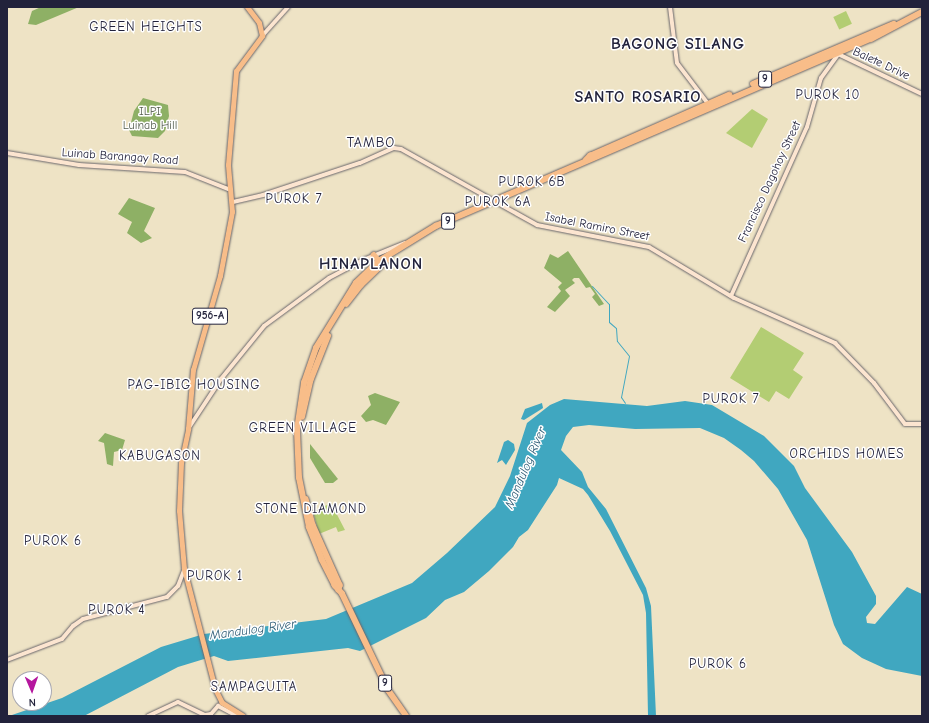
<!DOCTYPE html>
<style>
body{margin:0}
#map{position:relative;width:929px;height:723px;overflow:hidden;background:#eee3c5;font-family:"Comic Neue",sans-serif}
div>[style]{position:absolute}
.green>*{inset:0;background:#b3cd73;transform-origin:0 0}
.forest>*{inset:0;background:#8eb065}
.water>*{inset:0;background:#40a7c0}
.stream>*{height:1px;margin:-0.5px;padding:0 0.5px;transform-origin:0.5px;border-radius:0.5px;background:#40a7c0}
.roads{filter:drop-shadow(0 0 1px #69666b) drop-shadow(0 0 1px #69666b)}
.secondary>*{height:4px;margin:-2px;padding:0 2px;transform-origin:2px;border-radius:2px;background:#fce5d0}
.primary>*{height:4.5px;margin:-2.25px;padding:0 2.25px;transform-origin:2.25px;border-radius:2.25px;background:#f8bd89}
.highway>*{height:5.5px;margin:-2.75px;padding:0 2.75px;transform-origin:2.75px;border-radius:2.75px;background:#f8bd89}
span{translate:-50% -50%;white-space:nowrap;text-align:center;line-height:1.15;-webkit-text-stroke:3px #fff;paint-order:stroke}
.shield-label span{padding:1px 3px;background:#fff;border:1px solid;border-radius:3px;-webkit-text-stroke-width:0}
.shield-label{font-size:11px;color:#22223b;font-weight:700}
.street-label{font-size:12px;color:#22223b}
.park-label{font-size:12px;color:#555e4f}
.neighbourhood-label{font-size:13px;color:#22223b;letter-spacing:1px}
.water-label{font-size:13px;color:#305e77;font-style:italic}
.quarter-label{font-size:14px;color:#22223b;letter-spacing:1px}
.district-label{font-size:16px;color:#22223b;font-weight:700;letter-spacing:1px}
.frame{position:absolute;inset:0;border:8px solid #22223b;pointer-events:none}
.north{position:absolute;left:12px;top:671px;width:40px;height:40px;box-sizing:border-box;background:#fff;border:1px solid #a7a7b1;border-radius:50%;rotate:178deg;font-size:11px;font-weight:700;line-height:16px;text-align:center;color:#22223b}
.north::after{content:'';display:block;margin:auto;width:14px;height:18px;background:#b5179e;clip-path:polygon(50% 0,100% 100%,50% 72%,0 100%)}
</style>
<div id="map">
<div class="green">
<i style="left:846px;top:11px;width:14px;height:14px;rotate:65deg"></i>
<i style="clip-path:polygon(752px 109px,768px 119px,752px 148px,726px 133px)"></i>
<i style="clip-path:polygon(761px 327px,804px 353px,793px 370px,803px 377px,789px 399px,776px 391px,769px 402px,730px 378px)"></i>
<i style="clip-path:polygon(331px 503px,345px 530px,338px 532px,336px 527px,319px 534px,313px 512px)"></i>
</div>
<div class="forest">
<i style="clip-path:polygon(41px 7px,79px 7px,36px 25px,28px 24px,32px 11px)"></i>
<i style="clip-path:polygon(143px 98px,168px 105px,169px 116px,165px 131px,158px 138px,132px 136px,129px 130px,134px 111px)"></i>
<i style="clip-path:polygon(129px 198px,155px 208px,144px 231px,152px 238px,141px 243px,127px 233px,132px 222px,118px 214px)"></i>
<i style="clip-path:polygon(568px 251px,604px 304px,599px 306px,592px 297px,595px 294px,590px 287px,586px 288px,579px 278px,574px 278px,572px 280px,575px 283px,565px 290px,570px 296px,555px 312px,547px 307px,561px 291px,558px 287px,562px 283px,544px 268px,550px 254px,558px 258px)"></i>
<i style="clip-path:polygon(375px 393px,400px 402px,386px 425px,373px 420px,366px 422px,361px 416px,371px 405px,368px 396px)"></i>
<i style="clip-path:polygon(105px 433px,125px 440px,122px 450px,114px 452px,113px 466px,107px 464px,104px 443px,98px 441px)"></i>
<i style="clip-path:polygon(310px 444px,338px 479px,333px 483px,325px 483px,310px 458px)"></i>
</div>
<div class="water">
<i style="clip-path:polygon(564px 399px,647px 406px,685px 401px,712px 405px,764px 436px,794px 466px,805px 488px,852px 552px,876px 596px,876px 604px,866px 617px,867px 623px,875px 624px,907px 587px,922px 594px,922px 676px,886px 669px,862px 658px,843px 644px,834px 625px,807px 540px,778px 489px,754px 461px,741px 450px,724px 438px,700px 428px,635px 429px,589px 425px,573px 427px,566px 436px,561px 450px,582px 472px,588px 487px,606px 509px,646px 588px,651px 606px,656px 716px,648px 716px,646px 613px,643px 595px,610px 531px,588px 495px,583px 489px,559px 478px,557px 485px,528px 530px,519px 537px,513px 547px,489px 571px,464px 592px,445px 600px,426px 618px,360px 651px,348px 648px,228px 661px,214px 656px,178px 667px,84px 716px,9px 716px,62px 698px,161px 647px,204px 634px,326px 619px,412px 583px,447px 553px,495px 507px,510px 476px,527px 423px,550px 405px)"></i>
<i style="clip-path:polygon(542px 403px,543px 408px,540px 410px,524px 420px,521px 419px,525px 409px)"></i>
<i style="clip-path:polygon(508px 440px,514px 444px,515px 450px,506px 465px,502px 460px,497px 463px,504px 442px)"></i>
</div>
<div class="stream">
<i style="left:592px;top:286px;width:25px;rotate:47deg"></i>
<i style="left:609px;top:304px;width:18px;rotate:90deg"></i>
<i style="left:609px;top:322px;width:9px;rotate:41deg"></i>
<i style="left:616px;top:328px;width:13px;rotate:86deg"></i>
<i style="left:617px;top:341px;width:19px;rotate:51deg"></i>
<i style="left:629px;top:356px;width:42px;rotate:101deg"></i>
<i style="left:621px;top:397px;width:7px;rotate:56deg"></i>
</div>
<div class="roads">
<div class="secondary">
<i style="left:670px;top:7px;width:56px;rotate:82.9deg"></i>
<i style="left:677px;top:63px;width:53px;rotate:52.7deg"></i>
<i style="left:262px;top:36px;width:39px;rotate:-48deg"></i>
<i style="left:838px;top:54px;width:93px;rotate:25.5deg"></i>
<i style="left:7px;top:153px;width:73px;rotate:9.5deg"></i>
<i style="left:79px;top:165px;width:106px;rotate:3.8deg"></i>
<i style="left:185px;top:172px;width:46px;rotate:21.6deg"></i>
<i style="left:233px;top:202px;width:31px;rotate:-13deg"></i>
<i style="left:263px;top:195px;width:102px;rotate:-18.3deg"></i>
<i style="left:360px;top:163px;width:37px;rotate:-24deg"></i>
<i style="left:394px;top:148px;width:7px;rotate:8deg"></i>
<i style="left:401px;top:149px;width:156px;rotate:29.2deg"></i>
<i style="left:537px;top:225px;width:114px;rotate:11.1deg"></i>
<i style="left:649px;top:247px;width:99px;rotate:31deg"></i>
<i style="left:734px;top:298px;width:111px;rotate:24deg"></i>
<i style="left:835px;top:343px;width:56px;rotate:45.7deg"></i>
<i style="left:874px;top:383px;width:51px;rotate:52.9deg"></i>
<i style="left:905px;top:424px;width:17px"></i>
<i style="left:731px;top:296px;width:185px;rotate:-65.8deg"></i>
<i style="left:807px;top:127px;width:51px;rotate:-74.1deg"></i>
<i style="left:821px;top:78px;width:29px;rotate:-54deg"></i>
<i style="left:188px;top:429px;width:60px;rotate:-56.6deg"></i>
<i style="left:221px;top:379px;width:68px;rotate:-50.9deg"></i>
<i style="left:264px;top:326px;width:81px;rotate:-36.4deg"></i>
<i style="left:329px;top:278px;width:38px;rotate:-28deg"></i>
<i style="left:363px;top:260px;width:45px;rotate:-22deg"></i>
<i style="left:7px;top:660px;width:59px;rotate:-20.9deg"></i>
<i style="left:62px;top:639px;width:17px;rotate:-50deg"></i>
<i style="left:73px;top:626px;width:12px;rotate:-35deg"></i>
<i style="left:83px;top:619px;width:87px;rotate:-14.7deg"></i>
<i style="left:167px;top:597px;width:16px;rotate:-45deg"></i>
<i style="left:178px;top:586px;width:17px;rotate:-69deg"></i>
<i style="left:148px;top:716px;width:33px;rotate:-25deg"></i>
<i style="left:178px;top:702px;width:30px;rotate:26deg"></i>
<i style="left:205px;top:715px;width:6px;rotate:-9deg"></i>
<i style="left:211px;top:714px;width:11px;rotate:-49deg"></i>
<i style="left:218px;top:706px;width:21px;rotate:28deg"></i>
</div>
<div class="primary">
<i style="left:243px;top:716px;width:25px;rotate:-148deg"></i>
<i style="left:222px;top:703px;width:16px;rotate:-117deg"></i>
<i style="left:215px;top:689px;width:124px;rotate:-104.5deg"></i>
<i style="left:184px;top:569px;width:58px;rotate:-94.9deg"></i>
<i style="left:179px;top:511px;width:48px;rotate:-87.6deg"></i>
<i style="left:181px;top:463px;width:35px;rotate:-78deg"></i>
<i style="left:188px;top:429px;width:59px;rotate:-85.2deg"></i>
<i style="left:193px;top:370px;width:98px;rotate:-74deg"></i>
<i style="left:220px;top:276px;width:65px;rotate:-79.4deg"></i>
<i style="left:232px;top:212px;width:47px;rotate:-94.9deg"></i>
<i style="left:228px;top:165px;width:94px;rotate:-85.1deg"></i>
<i style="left:236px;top:71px;width:44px;rotate:-53.4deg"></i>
<i style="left:262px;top:36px;width:13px;rotate:-103deg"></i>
<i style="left:259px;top:23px;width:20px;rotate:-127deg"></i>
</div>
<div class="highway">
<i style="left:753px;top:84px;width:153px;rotate:-23.1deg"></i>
<i style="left:586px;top:160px;width:6px;rotate:-45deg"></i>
<i style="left:590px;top:156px;width:152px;rotate:-23.7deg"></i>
<i style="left:374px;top:255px;width:8px;rotate:50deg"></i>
<i style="left:346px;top:304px;width:24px;rotate:-52deg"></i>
<i style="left:361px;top:285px;width:37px;rotate:-44deg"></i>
<i style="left:302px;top:417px;width:39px;rotate:-77deg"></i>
<i style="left:311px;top:379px;width:46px;rotate:-68.4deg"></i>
<i style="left:306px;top:499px;width:27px;rotate:75deg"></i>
<i style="left:313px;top:525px;width:66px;rotate:65.8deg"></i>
<i style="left:340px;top:585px;width:5px;rotate:101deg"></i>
<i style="left:406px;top:716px;width:32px;rotate:-125deg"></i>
<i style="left:388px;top:690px;width:106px;rotate:-115.6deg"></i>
<i style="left:342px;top:594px;width:11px;rotate:-131deg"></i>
<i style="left:335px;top:586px;width:29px;rotate:-117deg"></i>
<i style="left:322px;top:560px;width:35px;rotate:-112deg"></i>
<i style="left:309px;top:527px;width:50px;rotate:-101.5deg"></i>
<i style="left:299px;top:478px;width:48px;rotate:-92.4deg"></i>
<i style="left:297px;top:430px;width:48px;rotate:-81.5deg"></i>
<i style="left:304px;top:383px;width:37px;rotate:-71deg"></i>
<i style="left:316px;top:348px;width:76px;rotate:-58.4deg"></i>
<i style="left:356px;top:283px;width:32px;rotate:-44deg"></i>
<i style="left:379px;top:261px;width:67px;rotate:-31.6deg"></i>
<i style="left:436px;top:226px;width:473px;rotate:-23.3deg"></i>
<i style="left:871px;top:39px;width:58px;rotate:-27.9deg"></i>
</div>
</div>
<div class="shield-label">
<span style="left:765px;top:79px">9</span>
<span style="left:448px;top:221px">9</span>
<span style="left:210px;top:316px">956-A</span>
<span style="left:385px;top:683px">9</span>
</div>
<div class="street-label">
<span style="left:881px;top:64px;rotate:25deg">Balete Drive</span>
<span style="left:120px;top:157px;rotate:4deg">Luinab Barangay Road</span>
<span style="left:770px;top:182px;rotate:-65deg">Francisco Dagohoy Street</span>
<span style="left:597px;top:227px;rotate:11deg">Isabel Ramiro Street</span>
</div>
<div class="park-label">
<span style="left:150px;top:119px">ILPI<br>Luinab Hill</span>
</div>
<div class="neighbourhood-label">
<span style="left:146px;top:27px">GREEN HEIGHTS</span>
<span style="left:828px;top:95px">PUROK 10</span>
<span style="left:532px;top:182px">PUROK 6B</span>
<span style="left:294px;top:199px">PUROK 7</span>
<span style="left:498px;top:202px">PUROK 6A</span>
<span style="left:194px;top:385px">PAG-IBIG HOUSING</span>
<span style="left:731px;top:399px">PUROK 7</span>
<span style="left:303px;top:428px">GREEN VILLAGE</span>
<span style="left:847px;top:454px">ORCHIDS HOMES</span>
<span style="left:160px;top:456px">KABUGASON</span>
<span style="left:311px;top:509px">STONE DIAMOND</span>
<span style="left:53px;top:541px">PUROK 6</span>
<span style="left:215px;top:576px">PUROK 1</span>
<span style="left:117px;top:610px">PUROK 4</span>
<span style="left:718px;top:664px">PUROK 6</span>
<span style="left:254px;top:687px">SAMPAGUITA</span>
</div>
<div class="water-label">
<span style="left:526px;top:468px;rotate:-67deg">Mandulog River</span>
<span style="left:253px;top:630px;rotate:-8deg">Mandulog River</span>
</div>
<div class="quarter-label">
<span style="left:371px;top:143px">TAMBO</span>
</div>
<div class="district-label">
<span style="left:678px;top:44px">BAGONG SILANG</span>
<span style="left:638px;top:97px">SANTO ROSARIO</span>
<span style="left:371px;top:264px">HINAPLANON</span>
</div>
<div class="frame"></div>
<div class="north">N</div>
</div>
